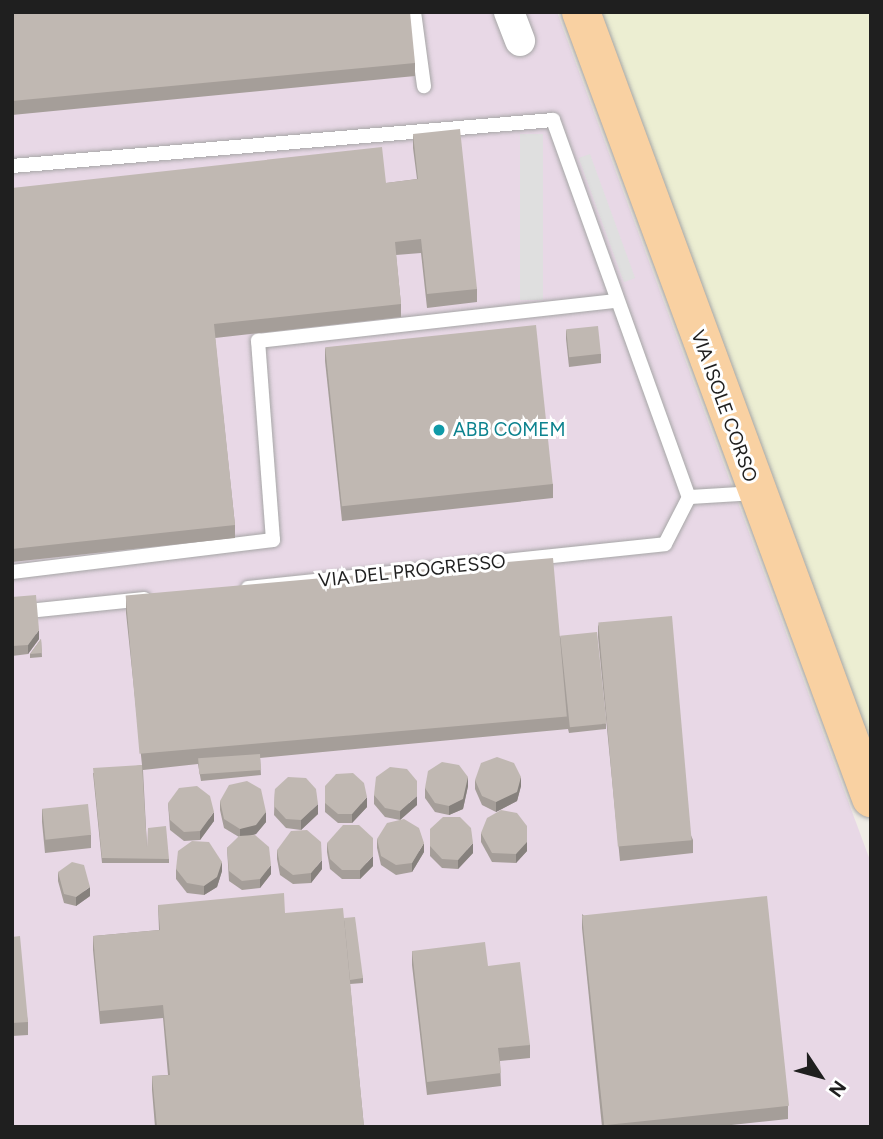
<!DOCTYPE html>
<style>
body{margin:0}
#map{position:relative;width:883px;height:1139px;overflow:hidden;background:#f0ece6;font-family:Figtree,sans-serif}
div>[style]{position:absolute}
.industrial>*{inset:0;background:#e8d8e6}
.farmland>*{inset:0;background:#eceed2}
.parking>*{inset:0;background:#dfdfdf;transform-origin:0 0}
.roads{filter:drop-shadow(0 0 2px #a6a6a6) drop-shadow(0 0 2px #a6a6a6)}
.service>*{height:14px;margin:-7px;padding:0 7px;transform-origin:7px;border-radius:7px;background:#fff}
.minor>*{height:30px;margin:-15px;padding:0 15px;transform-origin:15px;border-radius:15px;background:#fff}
.primary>*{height:38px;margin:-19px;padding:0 19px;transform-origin:19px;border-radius:19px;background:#f9d1a2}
.wall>*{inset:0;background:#a59e99}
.shaded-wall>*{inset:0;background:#86817d}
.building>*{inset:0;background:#c0b8b2;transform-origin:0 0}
.dots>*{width:19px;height:19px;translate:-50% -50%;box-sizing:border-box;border:4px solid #fff;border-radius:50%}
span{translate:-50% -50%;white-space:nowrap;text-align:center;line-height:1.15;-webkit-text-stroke:6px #fff;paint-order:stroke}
.street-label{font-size:19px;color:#1f1f1f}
.culture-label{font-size:19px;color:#0d838f}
.left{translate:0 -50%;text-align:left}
.frame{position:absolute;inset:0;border:14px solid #1f1f1f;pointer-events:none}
.north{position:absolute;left:785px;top:1041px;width:70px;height:70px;-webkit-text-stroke:5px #fff;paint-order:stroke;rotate:126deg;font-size:19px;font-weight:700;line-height:28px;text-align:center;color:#1f1f1f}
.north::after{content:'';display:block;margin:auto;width:24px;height:32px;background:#1f1f1f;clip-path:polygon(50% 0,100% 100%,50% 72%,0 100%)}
</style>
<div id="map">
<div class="industrial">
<i style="clip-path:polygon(12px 12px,557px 12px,871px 863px,871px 1127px,12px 1127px)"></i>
</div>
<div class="farmland">
<i style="clip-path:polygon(584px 12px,871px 12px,871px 791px)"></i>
</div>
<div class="parking">
<i style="left:520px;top:134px;width:23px;height:166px"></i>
<i style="left:590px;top:154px;width:132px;height:12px;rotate:70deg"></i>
</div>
<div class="roads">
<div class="service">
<i style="left:414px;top:12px;width:75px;rotate:82.3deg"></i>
<i style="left:12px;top:166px;width:543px;rotate:-4.86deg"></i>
<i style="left:553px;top:120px;width:401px;rotate:70.2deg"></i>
<i style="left:689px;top:497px;width:68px;rotate:-3.4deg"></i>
<i style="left:12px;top:572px;width:263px;rotate:-7deg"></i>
<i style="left:273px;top:540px;width:200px;rotate:-94.3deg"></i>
<i style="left:258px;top:341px;width:360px;rotate:-6.4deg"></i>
<i style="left:248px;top:588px;width:419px;rotate:-6deg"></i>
<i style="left:665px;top:544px;width:53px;rotate:-62.9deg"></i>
<i style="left:38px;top:610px;width:107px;rotate:-5.9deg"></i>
</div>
<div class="minor">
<i style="left:509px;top:12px;width:31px;rotate:69deg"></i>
</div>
<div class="primary">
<i style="left:581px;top:12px;width:838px;rotate:69.75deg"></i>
</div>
</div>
<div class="wall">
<i style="clip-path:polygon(12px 12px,415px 63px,415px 76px,12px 115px)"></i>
<i style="clip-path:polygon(413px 134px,477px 289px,477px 302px,427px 308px,421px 253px,396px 255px,401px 304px,401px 317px,215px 338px,235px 525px,235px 538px,12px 562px,12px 188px,386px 183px,417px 179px,413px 148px)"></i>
<i style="clip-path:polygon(566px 330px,601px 354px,601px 363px,569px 367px,566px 339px)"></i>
<i style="clip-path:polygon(325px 348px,553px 484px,553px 498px,342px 521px,325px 361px)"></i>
<i style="clip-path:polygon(12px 597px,39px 639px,28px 654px,12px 656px)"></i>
<i style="clip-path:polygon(126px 599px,560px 636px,606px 724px,606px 729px,569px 733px,568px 729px,260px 758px,261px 775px,201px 781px,198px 764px,143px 770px,147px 847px,169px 859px,169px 863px,102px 863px,93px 773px,142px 765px,126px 613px)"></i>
<i style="clip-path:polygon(598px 624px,693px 840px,693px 853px,620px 861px,598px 637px)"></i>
<i style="clip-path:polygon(41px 639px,42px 657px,30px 658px,30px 654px)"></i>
<i style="clip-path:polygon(475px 780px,521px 786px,517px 801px,496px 812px,482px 805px,475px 789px)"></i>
<i style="clip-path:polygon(325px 786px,367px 807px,352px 823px,338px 823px,325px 812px)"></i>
<i style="clip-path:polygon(468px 786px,463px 809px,449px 815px,435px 812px,425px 798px,425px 788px)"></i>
<i style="clip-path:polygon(275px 789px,318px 814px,301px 830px,286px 828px,274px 815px)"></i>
<i style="clip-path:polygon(374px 795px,417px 805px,400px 820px,385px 817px,374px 804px)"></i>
<i style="clip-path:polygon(220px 801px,266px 822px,256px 834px,250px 836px,271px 874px,260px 888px,242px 890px,229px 881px,227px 848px,239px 837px,224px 828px,220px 810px)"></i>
<i style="clip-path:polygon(168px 803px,214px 821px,200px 840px,184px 841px,170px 830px)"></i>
<i style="clip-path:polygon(42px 809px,91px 835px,91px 848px,45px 853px,42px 822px)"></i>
<i style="clip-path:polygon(430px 829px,473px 853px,458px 869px,442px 868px,430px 856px)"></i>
<i style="clip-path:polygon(481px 833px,527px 851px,516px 863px,492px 862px,481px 842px)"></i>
<i style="clip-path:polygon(377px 839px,424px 852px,412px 872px,396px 875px,381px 865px,377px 848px)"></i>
<i style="clip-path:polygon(327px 843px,373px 866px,360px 879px,342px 879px,330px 869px,327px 852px)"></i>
<i style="clip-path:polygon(277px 850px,322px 869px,311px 883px,293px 884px,280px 875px,277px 859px)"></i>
<i style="clip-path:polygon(176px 869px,222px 871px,217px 887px,204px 895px,187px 893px,176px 879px)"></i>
<i style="clip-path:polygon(58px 872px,90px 896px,76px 906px,64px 903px,58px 881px)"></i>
<i style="clip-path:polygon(158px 905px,285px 913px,344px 918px,363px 978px,363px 983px,350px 984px,364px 1127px,155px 1127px,152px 1090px,152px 1076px,168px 1075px,163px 1018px,100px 1024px,93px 950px,93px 936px,159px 930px)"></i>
<i style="clip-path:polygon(582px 914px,788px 1106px,788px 1119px,713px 1127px,602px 1127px,582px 928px)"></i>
<i style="clip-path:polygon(12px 937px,28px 1022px,28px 1035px,12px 1036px)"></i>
<i style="clip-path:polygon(412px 951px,488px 966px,530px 1045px,530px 1058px,500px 1061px,501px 1086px,427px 1095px,412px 965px)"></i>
</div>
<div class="shaded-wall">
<i style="clip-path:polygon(39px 630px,39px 639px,28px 654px,28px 645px)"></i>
<i style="clip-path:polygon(468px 777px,468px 786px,463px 809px,449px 815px,449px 806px)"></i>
<i style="clip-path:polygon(521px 777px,521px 786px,517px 801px,496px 812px,496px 802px)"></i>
<i style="clip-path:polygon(417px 796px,417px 805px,400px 820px,400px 811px)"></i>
<i style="clip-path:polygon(367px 797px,367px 807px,352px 823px,352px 814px)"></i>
<i style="clip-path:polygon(318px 804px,318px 814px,301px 830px,301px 820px)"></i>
<i style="clip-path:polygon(214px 812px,214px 821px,200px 840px,200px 831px)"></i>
<i style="clip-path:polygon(266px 812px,266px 822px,256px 834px,240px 838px,240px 829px)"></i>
<i style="clip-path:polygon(527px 826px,527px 851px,516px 863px,516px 854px)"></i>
<i style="clip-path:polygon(424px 843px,424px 852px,412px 872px,412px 863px)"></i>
<i style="clip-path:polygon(473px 843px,473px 853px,458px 869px,458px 860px)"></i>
<i style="clip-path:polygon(373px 856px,373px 866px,360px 879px,360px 870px)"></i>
<i style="clip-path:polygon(322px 860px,322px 869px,311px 883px,311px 873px)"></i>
<i style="clip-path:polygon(222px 862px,222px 871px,217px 887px,204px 895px,204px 886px)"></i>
<i style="clip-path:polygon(271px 865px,271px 874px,260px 888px,260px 879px)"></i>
<i style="clip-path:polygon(90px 887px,90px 896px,76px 906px,76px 897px)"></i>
</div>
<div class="building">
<i style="clip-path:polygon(12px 12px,410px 12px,415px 63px,12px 101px)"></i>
<i style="clip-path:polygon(460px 129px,477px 289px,427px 294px,421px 239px,395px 242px,401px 304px,214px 324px,235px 525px,12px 549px,12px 188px,382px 147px,386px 183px,418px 179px,413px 134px)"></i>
<i style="left:536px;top:325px;width:160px;height:212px;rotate:84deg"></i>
<i style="left:598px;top:326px;width:28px;height:32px;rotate:84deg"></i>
<i style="left:553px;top:558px;width:159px;height:429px;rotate:85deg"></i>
<i style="clip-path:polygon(36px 595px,39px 630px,28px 645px,12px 646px,12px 597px)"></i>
<i style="left:672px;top:616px;width:225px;height:74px;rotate:85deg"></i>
<i style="left:597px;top:632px;width:92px;height:37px;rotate:84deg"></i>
<i style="clip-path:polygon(41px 639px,42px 653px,30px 654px)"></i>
<i style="left:260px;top:754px;width:16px;height:62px;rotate:86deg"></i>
<i style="clip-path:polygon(497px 757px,514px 763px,521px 777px,517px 792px,496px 802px,482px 796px,475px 780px,481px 763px)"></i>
<i style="clip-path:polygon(442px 762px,459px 765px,468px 777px,463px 799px,449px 806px,435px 803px,425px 788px,428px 771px)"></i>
<i style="clip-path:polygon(142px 765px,147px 847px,148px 828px,166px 826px,169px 859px,102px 858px,93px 768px)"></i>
<i style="clip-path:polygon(390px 767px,407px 769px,417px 781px,417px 796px,400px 811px,385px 808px,374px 795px,376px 777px)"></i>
<i style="clip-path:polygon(353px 773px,364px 783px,367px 797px,352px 814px,338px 814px,325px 803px,325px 786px,336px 774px)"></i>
<i style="clip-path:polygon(288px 777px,306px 778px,316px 789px,318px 804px,301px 820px,286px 819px,274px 806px,275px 789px)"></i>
<i style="clip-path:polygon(247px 781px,261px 789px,266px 812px,256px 825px,240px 829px,224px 819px,220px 801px,229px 785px)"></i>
<i style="clip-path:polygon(197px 786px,210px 796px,214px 812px,200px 831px,184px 832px,170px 820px,168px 803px,179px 788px)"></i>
<i style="left:88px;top:804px;width:31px;height:46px;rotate:84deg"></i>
<i style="clip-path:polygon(501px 810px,517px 813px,527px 826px,527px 842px,516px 854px,492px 853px,481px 833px,487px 818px)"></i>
<i style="clip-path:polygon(443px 817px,460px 817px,471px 828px,473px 843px,458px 860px,442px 859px,430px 846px,430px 829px)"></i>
<i style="clip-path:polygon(404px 819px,419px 828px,424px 843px,412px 863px,396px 865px,381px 856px,377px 839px,387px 823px)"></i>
<i style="clip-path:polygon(343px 825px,359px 825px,373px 838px,373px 856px,360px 870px,342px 870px,330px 859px,327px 843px)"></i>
<i style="clip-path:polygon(307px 830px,321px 842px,322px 860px,311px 873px,293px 875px,280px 865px,277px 850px,291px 831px)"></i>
<i style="clip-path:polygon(255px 835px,269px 847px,271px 865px,260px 879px,242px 881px,229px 871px,227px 848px,239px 836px)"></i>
<i style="clip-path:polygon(192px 841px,209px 842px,222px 862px,217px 877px,204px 886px,187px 883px,176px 869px,178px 851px)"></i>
<i style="clip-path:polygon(72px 862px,84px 865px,90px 887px,76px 897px,64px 894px,58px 872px)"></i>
<i style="clip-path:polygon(284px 893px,285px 913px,343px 908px,364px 1127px,157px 1127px,152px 1076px,170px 1075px,163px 1005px,100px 1011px,93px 936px,160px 930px,158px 905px)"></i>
<i style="left:767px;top:896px;width:211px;height:186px;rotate:84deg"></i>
<i style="clip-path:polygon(355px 917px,363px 978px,350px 980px,344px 918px)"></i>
<i style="clip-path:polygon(20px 936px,28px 1022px,12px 1023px,12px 937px)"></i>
<i style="clip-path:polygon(485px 942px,488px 966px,520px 962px,530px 1045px,498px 1048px,501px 1073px,427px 1082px,412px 951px)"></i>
</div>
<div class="dots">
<i style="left:439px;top:430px;background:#0f9aa8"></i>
</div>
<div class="street-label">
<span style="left:724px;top:406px;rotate:70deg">VIA ISOLE CORSO</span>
<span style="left:412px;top:571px;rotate:-6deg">VIA DEL PROGRESSO</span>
</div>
<div class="culture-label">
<span class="left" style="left:453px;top:430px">ABB COMEM</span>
</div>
<div class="frame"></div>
<div class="north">N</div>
</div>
